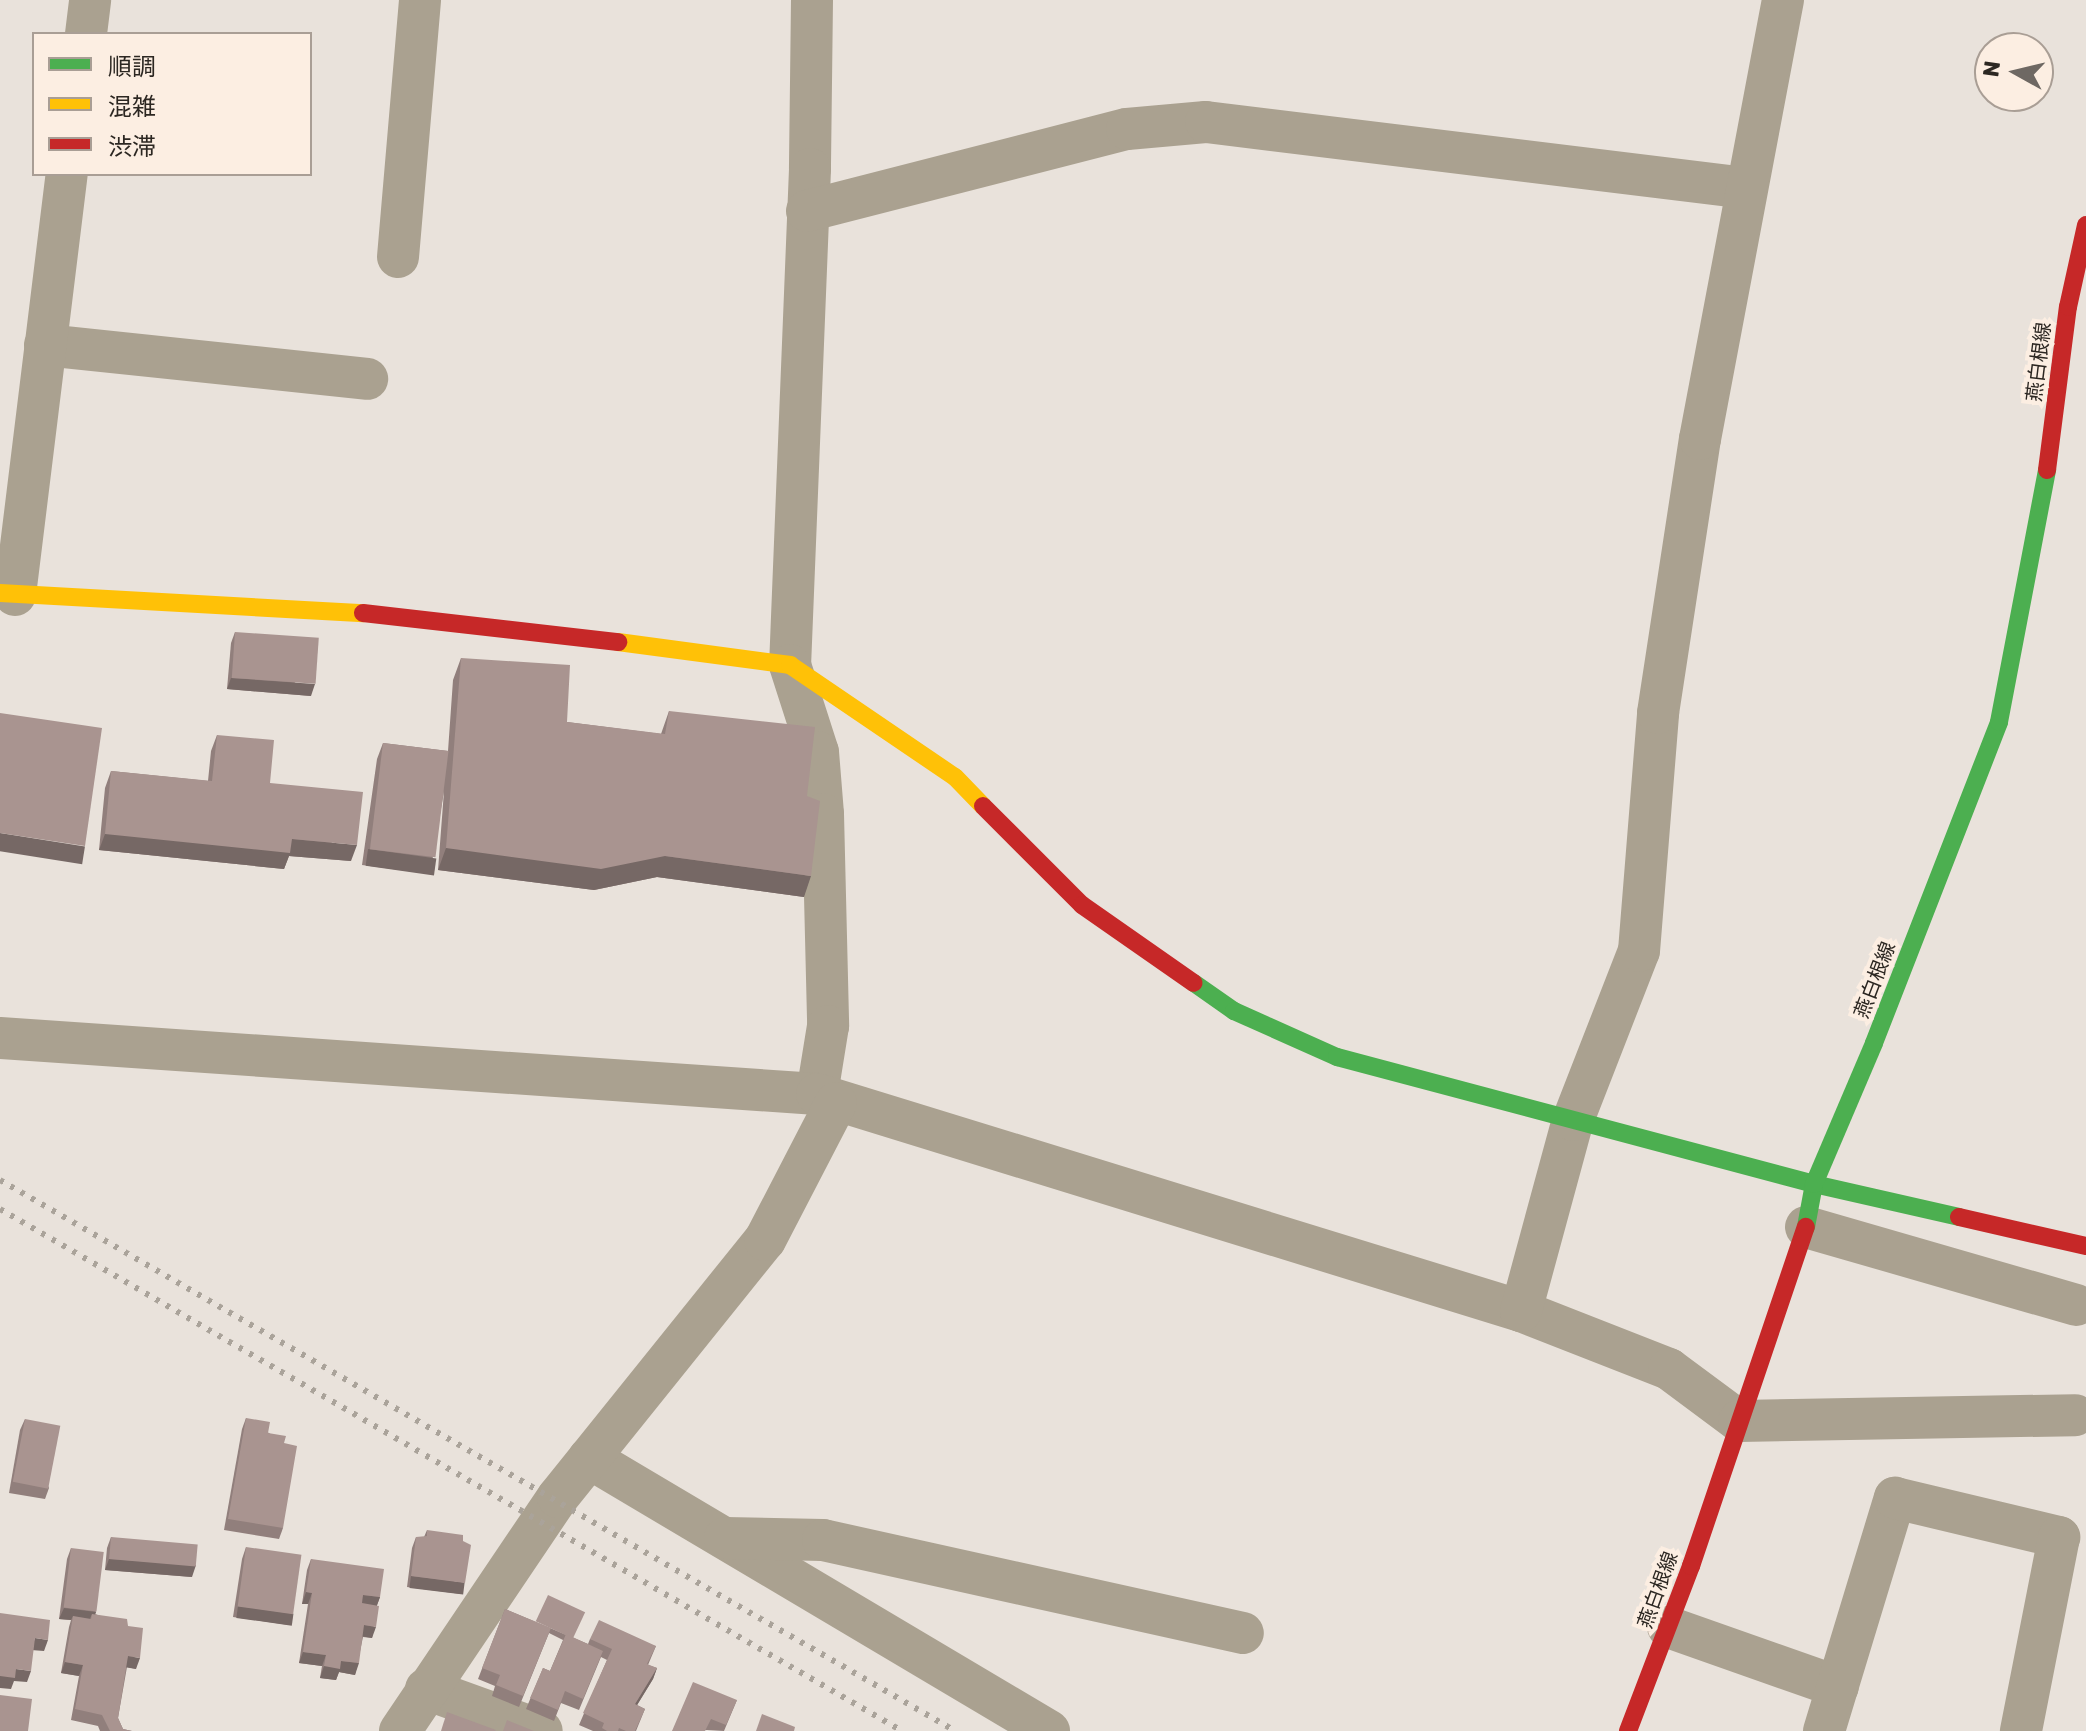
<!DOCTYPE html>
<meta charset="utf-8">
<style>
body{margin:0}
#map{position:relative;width:2086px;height:1731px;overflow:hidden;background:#e9e2db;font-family:Rubik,"Noto Sans JP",sans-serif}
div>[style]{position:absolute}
.street>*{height:42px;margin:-21px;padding:0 21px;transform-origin:21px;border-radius:21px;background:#aaa190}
.fast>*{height:18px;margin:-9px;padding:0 9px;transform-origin:9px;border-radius:9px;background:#4caf50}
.slow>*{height:18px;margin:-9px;padding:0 9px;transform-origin:9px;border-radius:9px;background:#ffc107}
.jam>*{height:18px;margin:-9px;padding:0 9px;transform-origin:9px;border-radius:9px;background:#c62828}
.rail>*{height:6px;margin-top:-3px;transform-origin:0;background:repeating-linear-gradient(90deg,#aaa39a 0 4px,transparent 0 12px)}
.wall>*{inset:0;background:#917f7c}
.shaded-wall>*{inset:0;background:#766865;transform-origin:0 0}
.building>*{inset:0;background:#a99490;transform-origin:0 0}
span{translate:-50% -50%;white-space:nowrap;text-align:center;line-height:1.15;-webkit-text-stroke:8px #fceee2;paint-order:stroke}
.street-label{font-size:20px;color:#2c2722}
.legend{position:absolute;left:32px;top:32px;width:280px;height:144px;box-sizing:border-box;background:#fceee2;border:2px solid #a99e95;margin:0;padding:10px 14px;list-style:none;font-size:24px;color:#2c2722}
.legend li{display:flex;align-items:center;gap:16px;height:40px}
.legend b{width:40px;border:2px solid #a99e95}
.north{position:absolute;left:1974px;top:32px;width:80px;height:80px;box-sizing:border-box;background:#fceee2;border:2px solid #a99e95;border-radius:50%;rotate:278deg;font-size:22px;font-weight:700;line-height:32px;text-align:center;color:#2c2722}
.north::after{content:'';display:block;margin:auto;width:28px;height:36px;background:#6e6863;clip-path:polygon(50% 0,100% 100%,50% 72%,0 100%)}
</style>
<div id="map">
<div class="street">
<i style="left:812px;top:0;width:169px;rotate:90.7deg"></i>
<i style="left:810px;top:169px;width:496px;rotate:92.3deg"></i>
<i style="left:790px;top:665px;width:91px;rotate:72.2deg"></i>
<i style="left:818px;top:752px;width:62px;rotate:85.4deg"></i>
<i style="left:823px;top:814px;width:212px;rotate:88.6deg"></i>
<i style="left:828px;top:1026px;width:69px;rotate:99.2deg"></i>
<i style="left:86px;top:34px;width:34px;rotate:-83deg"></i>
<i style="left:807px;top:211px;width:330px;rotate:-14.4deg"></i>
<i style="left:1127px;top:129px;width:79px;rotate:-5.1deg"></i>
<i style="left:1206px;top:122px;width:544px;rotate:6.97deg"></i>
<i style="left:398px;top:257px;width:258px;rotate:-85.1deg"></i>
<i style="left:45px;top:345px;width:324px;rotate:6deg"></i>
<i style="left:15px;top:595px;width:424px;rotate:-83deg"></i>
<i style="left:0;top:1038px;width:819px;rotate:3.92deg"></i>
<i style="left:817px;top:1094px;width:737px;rotate:17.13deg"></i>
<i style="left:1521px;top:1311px;width:159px;rotate:21.4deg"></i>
<i style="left:1669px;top:1369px;width:87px;rotate:36.6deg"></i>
<i style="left:1739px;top:1421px;width:336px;rotate:-1deg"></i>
<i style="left:1806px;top:1227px;width:281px;rotate:16.1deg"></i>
<i style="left:1521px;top:1311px;width:198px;rotate:-74.8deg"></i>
<i style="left:1573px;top:1120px;width:181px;rotate:-68.7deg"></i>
<i style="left:1639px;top:951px;width:239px;rotate:-85.4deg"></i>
<i style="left:1658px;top:713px;width:277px;rotate:-81.3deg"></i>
<i style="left:1700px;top:439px;width:447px;rotate:-79.3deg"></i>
<i style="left:589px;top:1458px;width:535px;rotate:30.69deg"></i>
<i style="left:725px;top:1538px;width:98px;rotate:1.2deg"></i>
<i style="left:823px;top:1540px;width:430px;rotate:12.5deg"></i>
<i style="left:1668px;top:1627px;width:180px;rotate:19.4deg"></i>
<i style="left:426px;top:1689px;width:123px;rotate:19.9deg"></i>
<i style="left:400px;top:1731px;width:282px;rotate:-56deg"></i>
<i style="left:558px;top:1497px;width:330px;rotate:-51.2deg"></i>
<i style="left:765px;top:1240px;width:154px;rotate:-62.6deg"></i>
<i style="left:1824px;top:1731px;width:244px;rotate:-73.1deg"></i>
<i style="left:1895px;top:1498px;width:169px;rotate:13.4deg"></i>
<i style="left:2059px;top:1537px;width:198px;rotate:101.1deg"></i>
</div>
<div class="fast">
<i style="left:1194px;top:983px;width:49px;rotate:35deg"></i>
<i style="left:1234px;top:1011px;width:113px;rotate:24.1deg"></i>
<i style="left:1337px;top:1057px;width:494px;rotate:14.9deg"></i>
<i style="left:1814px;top:1184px;width:149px;rotate:12.8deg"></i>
<i style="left:1806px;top:1227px;width:44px;rotate:-79.5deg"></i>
<i style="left:1814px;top:1184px;width:153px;rotate:-66.9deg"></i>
<i style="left:1874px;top:1043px;width:344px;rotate:-68.7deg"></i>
<i style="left:1999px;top:722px;width:257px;rotate:-79.2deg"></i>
</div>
<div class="slow">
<i style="left:0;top:593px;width:364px;rotate:3.2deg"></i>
<i style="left:618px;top:642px;width:174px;rotate:7.6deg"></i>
<i style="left:790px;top:665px;width:199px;rotate:34.2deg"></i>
<i style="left:955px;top:777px;width:40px;rotate:46deg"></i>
</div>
<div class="jam">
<i style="left:2047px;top:470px;width:164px;rotate:-82.7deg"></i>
<i style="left:2068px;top:307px;width:84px;rotate:-77.6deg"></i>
<i style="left:363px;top:613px;width:257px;rotate:6.5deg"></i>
<i style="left:983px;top:806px;width:140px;rotate:45deg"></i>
<i style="left:1082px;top:905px;width:136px;rotate:34.9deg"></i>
<i style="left:1959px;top:1217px;width:130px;rotate:12.9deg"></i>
<i style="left:1628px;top:1731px;width:177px;rotate:-69.1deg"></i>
<i style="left:1691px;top:1566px;width:358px;rotate:-71.3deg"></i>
</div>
<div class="rail">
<i style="left:0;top:1180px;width:1103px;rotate:29.98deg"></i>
<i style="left:0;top:1209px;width:1042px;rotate:30.06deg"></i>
</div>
<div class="wall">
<i style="clip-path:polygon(235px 632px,311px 696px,227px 689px,231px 643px)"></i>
<i style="clip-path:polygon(461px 658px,567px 722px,661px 734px,669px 711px,807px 796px,804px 897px,657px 877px,594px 890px,438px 870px,444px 791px,430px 874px,362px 865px,377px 759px,383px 743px,448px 751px,453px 680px)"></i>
<i style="clip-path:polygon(217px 735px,270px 783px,351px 861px,289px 856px,284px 869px,99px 850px,105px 788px,111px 771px,208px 781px,211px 751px)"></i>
<i style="clip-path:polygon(246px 1418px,284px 1443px,283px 1528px,279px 1539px,224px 1530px,242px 1429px)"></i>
<i style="clip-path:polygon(25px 1419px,49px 1488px,45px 1499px,9px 1493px,20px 1430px)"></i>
<i style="clip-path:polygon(427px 1530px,461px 1594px,407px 1587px,412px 1548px,416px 1537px,424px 1537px)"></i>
<i style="clip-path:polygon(111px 1537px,192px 1577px,105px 1570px,107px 1548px)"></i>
<i style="clip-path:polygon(246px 1547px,293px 1614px,289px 1625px,233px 1617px,242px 1559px)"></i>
<i style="clip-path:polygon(71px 1548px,96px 1612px,95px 1614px,128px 1626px,136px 1669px,127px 1667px,118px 1718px,123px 1729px,132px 1731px,100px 1731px,98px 1726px,71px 1720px,79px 1676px,61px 1673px,69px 1627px,71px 1620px,59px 1619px,67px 1559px)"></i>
<i style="clip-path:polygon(311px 1559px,380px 1597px,377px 1605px,372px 1638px,363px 1637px,355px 1675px,339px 1672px,336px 1680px,320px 1678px,322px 1666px,299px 1663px,308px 1604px,302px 1604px,307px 1570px)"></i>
<i style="clip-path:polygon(505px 1609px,588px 1644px,590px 1639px,656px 1646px,648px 1665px,657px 1668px,653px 1679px,637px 1705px,645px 1709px,636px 1731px,593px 1731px,579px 1725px,607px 1660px,601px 1657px,579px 1710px,561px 1703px,554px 1721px,526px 1709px,543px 1668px,550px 1671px,563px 1640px,549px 1633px,519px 1707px,492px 1696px,495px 1686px,478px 1679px)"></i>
<i style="clip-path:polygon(737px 1700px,724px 1731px,707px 1730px,672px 1731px)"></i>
</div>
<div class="shaded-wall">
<i style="clip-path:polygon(231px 678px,315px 684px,311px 696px,227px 689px)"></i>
<i style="left:0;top:833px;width:86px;height:18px;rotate:9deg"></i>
<i style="clip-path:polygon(105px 834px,292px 839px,357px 845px,351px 861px,289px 856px,284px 869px,99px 850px)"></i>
<i style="clip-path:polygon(446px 848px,665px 856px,811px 876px,804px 897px,657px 877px,594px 890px,438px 870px)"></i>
<i style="left:368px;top:849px;width:69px;height:17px;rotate:8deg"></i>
<i style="clip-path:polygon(109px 1559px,196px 1565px,192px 1577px,105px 1570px)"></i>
<i style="left:411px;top:1576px;width:54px;height:12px;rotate:7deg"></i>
<i style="clip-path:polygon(306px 1592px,312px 1593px,308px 1604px,302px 1604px)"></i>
<i style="clip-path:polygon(363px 1595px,380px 1597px,376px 1608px,359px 1606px)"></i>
<i style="left:238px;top:1606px;width:56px;height:12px;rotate:8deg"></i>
<i style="clip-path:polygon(64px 1608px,96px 1612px,92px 1623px,92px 1614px,88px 1623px,73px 1616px,71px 1620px,59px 1619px)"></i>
<i style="clip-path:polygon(364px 1625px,376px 1627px,372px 1638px,360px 1636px)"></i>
<i style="clip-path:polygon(35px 1638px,48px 1640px,44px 1651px,31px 1650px)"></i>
<i style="clip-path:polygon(303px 1652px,326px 1655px,322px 1666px,299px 1663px)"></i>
<i style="clip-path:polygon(128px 1656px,140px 1658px,136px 1669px,124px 1667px)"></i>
<i style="clip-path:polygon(341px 1661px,359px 1663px,355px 1675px,339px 1672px,336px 1680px,320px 1678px,324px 1666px)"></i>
<i style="clip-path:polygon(65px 1662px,83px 1665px,79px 1676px,61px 1673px)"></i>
<i style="clip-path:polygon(657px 1668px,653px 1679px,631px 1715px,635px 1704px)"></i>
<i style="clip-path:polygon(16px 1669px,31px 1671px,27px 1682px,14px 1681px,11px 1689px,0 1688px,0 1676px)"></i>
</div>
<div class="building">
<i style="left:235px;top:632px;width:84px;height:46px;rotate:4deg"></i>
<i style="clip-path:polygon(461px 658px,570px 665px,567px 722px,665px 734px,669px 711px,815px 727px,807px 796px,820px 801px,811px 876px,665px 856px,601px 869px,446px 848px)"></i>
<i style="clip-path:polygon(0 713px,102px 728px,85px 846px,0 833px)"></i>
<i style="clip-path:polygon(217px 735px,274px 740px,270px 783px,363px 792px,357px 845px,292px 839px,290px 853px,105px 834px,111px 771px,212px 781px)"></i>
<i style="left:383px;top:743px;width:66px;height:107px;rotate:7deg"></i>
<i style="clip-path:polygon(246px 1418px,270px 1422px,268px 1433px,286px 1436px,284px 1443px,297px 1446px,283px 1528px,228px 1519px)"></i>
<i style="left:25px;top:1419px;width:36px;height:64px;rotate:11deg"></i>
<i style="clip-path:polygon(427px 1530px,463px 1535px,463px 1541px,471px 1545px,465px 1583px,411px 1576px,416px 1537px,427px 1536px)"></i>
<i style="left:111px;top:1537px;width:87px;height:22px;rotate:5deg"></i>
<i style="left:246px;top:1547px;width:56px;height:60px;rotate:8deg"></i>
<i style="left:71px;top:1548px;width:33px;height:60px;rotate:7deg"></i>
<i style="clip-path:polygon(311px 1559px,384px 1569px,380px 1597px,363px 1595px,362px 1603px,379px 1606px,376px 1627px,364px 1625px,359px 1663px,341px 1661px,340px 1669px,324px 1666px,326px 1655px,303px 1652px,312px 1593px,306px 1592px)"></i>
<i style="left:548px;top:1595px;width:41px;height:29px;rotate:25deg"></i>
<i style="clip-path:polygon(505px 1609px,551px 1628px,523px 1696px,496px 1685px,500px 1675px,482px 1668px)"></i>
<i style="clip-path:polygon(0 1613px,50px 1620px,48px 1640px,35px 1638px,31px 1671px,16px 1669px,15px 1678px,0 1676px)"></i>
<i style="clip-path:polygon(92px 1614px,127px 1619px,128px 1626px,143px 1628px,140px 1658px,128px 1656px,118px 1718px,123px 1729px,132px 1731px,110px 1731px,102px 1715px,75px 1709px,83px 1665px,65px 1662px,73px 1616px,91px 1619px)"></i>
<i style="clip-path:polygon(599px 1620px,656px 1646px,647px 1664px,657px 1668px,635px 1704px,645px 1709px,635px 1731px,626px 1731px,619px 1728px,618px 1731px,607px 1731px,602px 1728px,604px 1723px,583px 1713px,612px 1649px,590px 1639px)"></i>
<i style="clip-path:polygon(566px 1634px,603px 1651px,583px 1699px,565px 1691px,558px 1710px,530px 1698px,543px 1668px,550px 1671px)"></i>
<i style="clip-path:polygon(693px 1682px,737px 1700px,726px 1725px,711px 1719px,705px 1731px,672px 1731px)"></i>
<i style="clip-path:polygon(0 1695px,32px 1699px,28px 1731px,0 1731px)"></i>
<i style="clip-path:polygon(447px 1712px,496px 1730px,495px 1731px,441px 1731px)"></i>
<i style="clip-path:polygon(762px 1714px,795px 1727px,794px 1731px,756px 1731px)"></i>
<i style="clip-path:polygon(507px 1720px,534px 1731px,503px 1731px)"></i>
</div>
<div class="street-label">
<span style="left:2039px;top:362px;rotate:-83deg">燕白根線</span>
<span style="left:1875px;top:980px;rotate:-69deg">燕白根線</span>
<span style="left:1658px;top:1590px;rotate:-70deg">燕白根線</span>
</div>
<ul class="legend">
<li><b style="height:10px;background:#4caf50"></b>順調</li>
<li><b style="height:10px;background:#ffc107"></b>混雑</li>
<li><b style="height:10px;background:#c62828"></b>渋滞</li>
</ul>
<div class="north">N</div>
</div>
